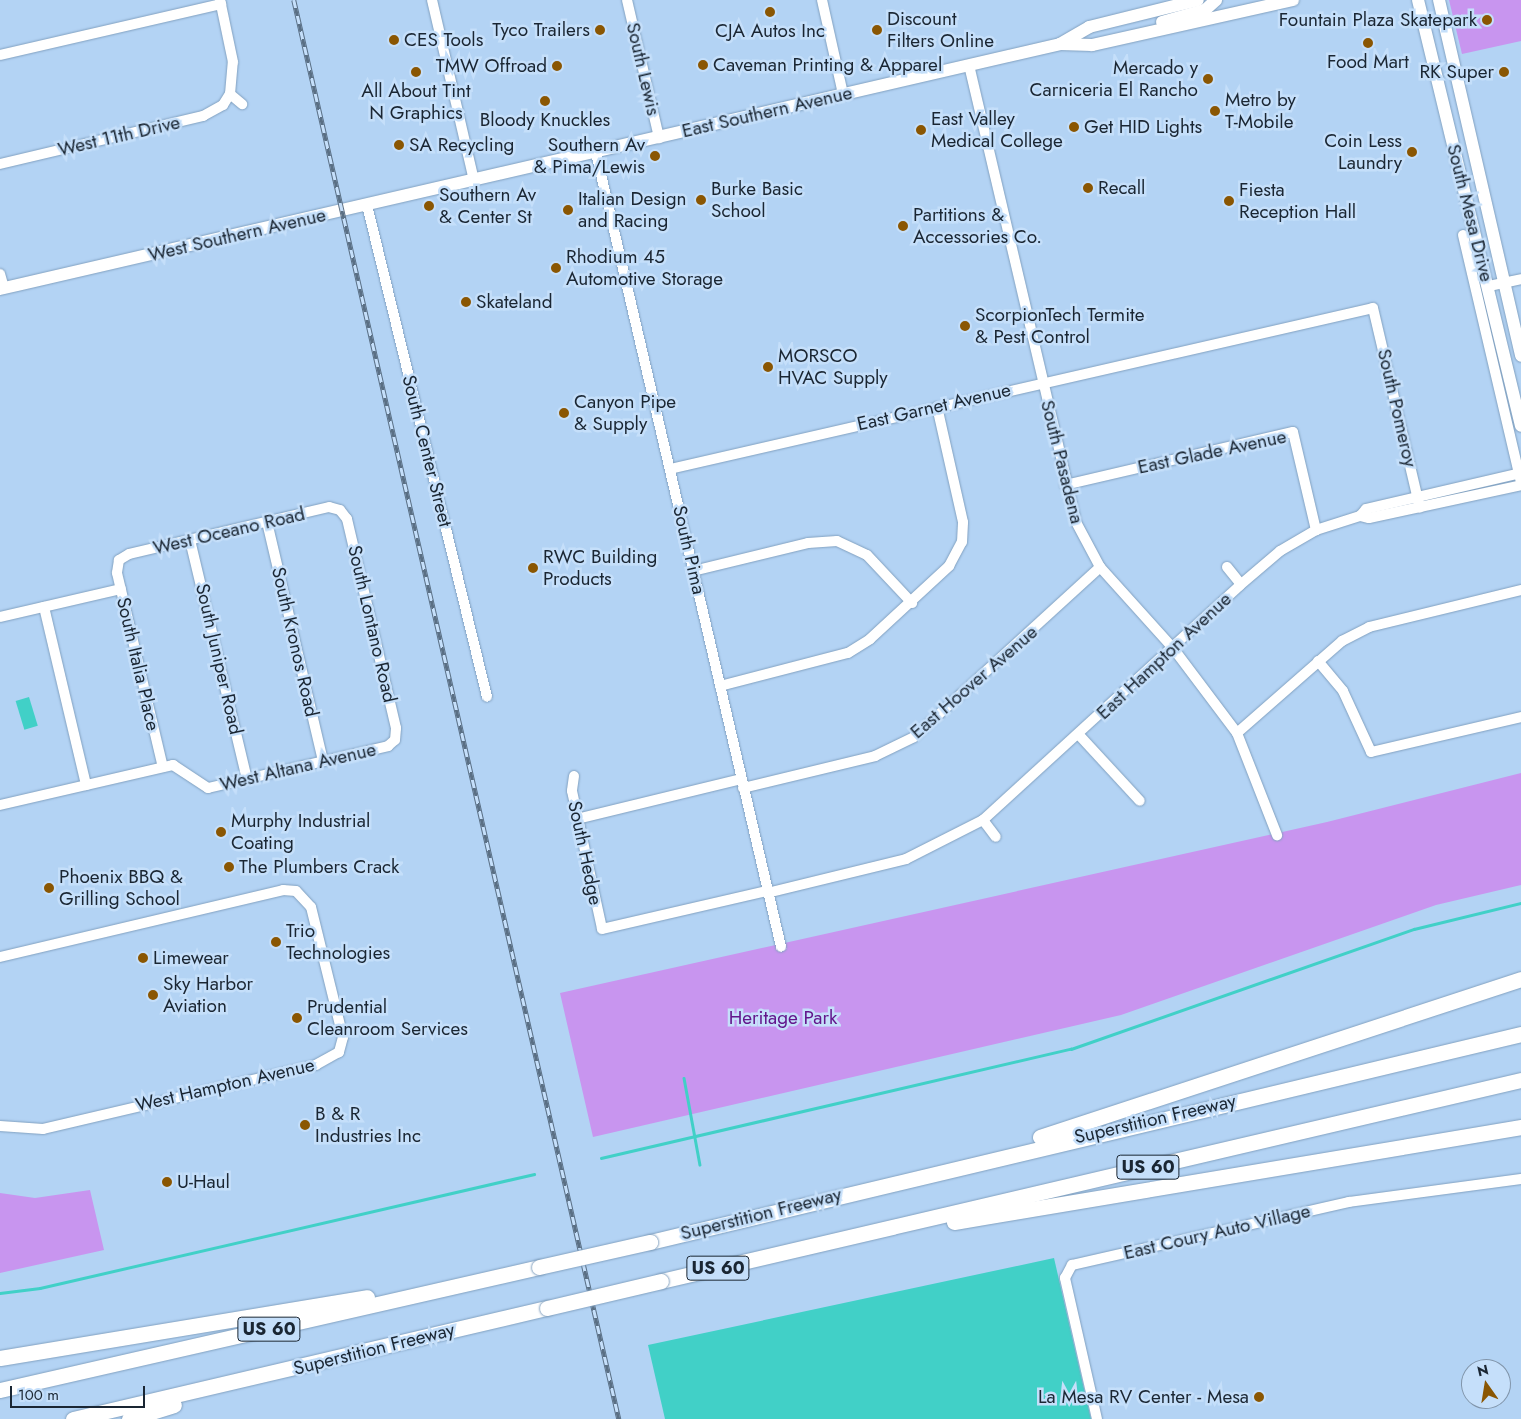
<!DOCTYPE html>
<style>
body{margin:0}
#map{position:relative;width:1521px;height:1419px;overflow:hidden;background:#b3d3f4;font-family:Jost,sans-serif}
div>[style]{position:absolute}
.green>*{inset:0;background:#c895ef}
.water>*{inset:0;background:#41d0c7;transform-origin:0 0}
.stream>*{height:2.5px;margin:-1.25px;padding:0 1.25px;transform-origin:1.25px;border-radius:1.25px;background:#41d0c7}
.roads{filter:drop-shadow(0 0 1px #82a1c0) drop-shadow(0 0 1px #82a1c0)}
.minor>*{height:10px;margin:-5px;padding:0 5px;transform-origin:5px;border-radius:5px;background:#fff}
.major>*{height:12px;margin:-6px;padding:0 6px;transform-origin:6px;border-radius:6px;background:#fff}
.highway>*{height:15px;margin:-7.5px;padding:0 7.5px;transform-origin:7.5px;border-radius:7.5px;background:#fff}
.rail>*{height:4.5px;margin-top:-2.25px;transform-origin:0;background:repeating-linear-gradient(90deg,#c5dffa 0 8px,#5a6f84 0 16px);box-sizing:border-box;border-block:1px solid #5a6f84}
.bridges{filter:drop-shadow(0 0 1px #82a1c0) drop-shadow(0 0 1px #82a1c0)}
.highway-bridge>*{height:15px;margin:-7.5px;padding:0 7.5px;transform-origin:7.5px;border-radius:7.5px;background:#fff}
.dots>*{width:14px;height:14px;translate:-50% -50%;box-sizing:border-box;border:2px solid #c5dffa;border-radius:50%}
span{translate:-50% -50%;white-space:nowrap;text-align:center;line-height:1.15;-webkit-text-stroke:5px #c5dffa;paint-order:stroke}
.shield-label span{padding:1px 4px;background:#c5dffa;border:1px solid;border-radius:4px;-webkit-text-stroke-width:0}
.shield-label{font-size:18px;color:#1a2633;font-weight:700}
.poi-label{font-size:19px;color:#1a2633}
.left{translate:0 -50%;text-align:left}
.right{translate:-100% -50%;text-align:right}
.street-label{font-size:19px;color:#1a2633}
.park-label{font-size:19px;color:#62168c}
.north{position:absolute;left:1461px;top:1359px;width:50px;height:50px;box-sizing:border-box;background:#c5dffa;border:1px solid #8195aa;border-radius:50%;rotate:347deg;font-size:14px;font-weight:700;line-height:20px;text-align:center;color:#1a2633}
.north::after{content:'';display:block;margin:auto;width:18px;height:22px;background:#8a5602;clip-path:polygon(50% 0,100% 100%,50% 72%,0 100%)}
.scale{position:absolute;left:10px;top:1386px;width:135px;height:22px;box-sizing:border-box;border:2px solid #1a2633;border-top:0;padding-left:6px;font-size:15px;line-height:18px;white-space:nowrap;color:#1a2633;-webkit-text-stroke:4px #c5dffa;paint-order:stroke}
</style>
<div id="map">
<div class="green">
<i style="clip-path:polygon(1449px 0,1521px 0,1521px 41px,1462px 54px)"></i>
<i style="clip-path:polygon(1521px 773px,1521px 885px,1436px 905px,1121px 1015px,593px 1137px,560px 993px,1327px 822px)"></i>
<i style="clip-path:polygon(90px 1190px,104px 1250px,0 1273px,0 1193px,35px 1198px)"></i>
</div>
<div class="water">
<i style="left:29px;top:697px;width:30px;height:14px;rotate:73deg"></i>
<i style="clip-path:polygon(1054px 1258px,1091px 1419px,665px 1419px,648px 1345px)"></i>
</div>
<div class="stream">
<i style="left:684px;top:1078px;width:88px;rotate:79.6deg"></i>
<i style="left:601px;top:1158px;width:482px;rotate:-13.1deg"></i>
<i style="left:1071px;top:1049px;width:363px;rotate:-19.3deg"></i>
<i style="left:1414px;top:929px;width:110px;rotate:-13.7deg"></i>
<i style="left:0;top:1293px;width:40px;rotate:-7.1deg"></i>
<i style="left:40px;top:1288px;width:507px;rotate:-12.99deg"></i>
</div>
<div class="roads">
<div class="minor">
<i style="left:432px;top:0;width:186px;rotate:76.9deg"></i>
<i style="left:627px;top:0;width:142px;rotate:76.9deg"></i>
<i style="left:822px;top:0;width:96px;rotate:77.4deg"></i>
<i style="left:0;top:55px;width:227px;rotate:-13deg"></i>
<i style="left:969px;top:65px;width:469px;rotate:76.8deg"></i>
<i style="left:1076px;top:522px;width:51px;rotate:61.9deg"></i>
<i style="left:1100px;top:567px;width:109px;rotate:48deg"></i>
<i style="left:1173px;top:648px;width:106px;rotate:53deg"></i>
<i style="left:1237px;top:733px;width:110px;rotate:68.6deg"></i>
<i style="left:230px;top:94px;width:16px;rotate:40deg"></i>
<i style="left:596px;top:153px;width:815px;rotate:76.88deg"></i>
<i style="left:0;top:164px;width:209px;rotate:-13.3deg"></i>
<i style="left:203px;top:116px;width:23px;rotate:-29deg"></i>
<i style="left:223px;top:105px;width:13px;rotate:-58deg"></i>
<i style="left:230px;top:94px;width:32px;rotate:-85deg"></i>
<i style="left:233px;top:62px;width:63px;rotate:-101.8deg"></i>
<i style="left:367px;top:205px;width:506px;rotate:76.29deg"></i>
<i style="left:1463px;top:235px;width:254px;rotate:76.8deg"></i>
<i style="left:0;top:274px;width:15px;rotate:74deg"></i>
<i style="left:1489px;top:286px;width:33px;rotate:-12deg"></i>
<i style="left:670px;top:469px;width:721px;rotate:-12.9deg"></i>
<i style="left:1373px;top:308px;width:205px;rotate:76.8deg"></i>
<i style="left:1065px;top:485px;width:234px;rotate:-13.1deg"></i>
<i style="left:1293px;top:432px;width:101px;rotate:76.8deg"></i>
<i style="left:1360px;top:516px;width:9px;rotate:13deg"></i>
<i style="left:1369px;top:518px;width:156px;rotate:-12.2deg"></i>
<i style="left:267px;top:522px;width:245px;rotate:76.8deg"></i>
<i style="left:190px;top:540px;width:246px;rotate:76.6deg"></i>
<i style="left:1227px;top:567px;width:22px;rotate:51deg"></i>
<i style="left:693px;top:571px;width:118px;rotate:-13.7deg"></i>
<i style="left:808px;top:543px;width:29px;rotate:-4deg"></i>
<i style="left:837px;top:541px;width:33px;rotate:25deg"></i>
<i style="left:867px;top:555px;width:66px;rotate:46.8deg"></i>
<i style="left:44px;top:607px;width:183px;rotate:76.7deg"></i>
<i style="left:0;top:617px;width:124px;rotate:-13deg"></i>
<i style="left:1318px;top:661px;width:39px;rotate:50deg"></i>
<i style="left:1343px;top:691px;width:67px;rotate:65.3deg"></i>
<i style="left:1371px;top:752px;width:154px;rotate:-13.1deg"></i>
<i style="left:720px;top:686px;width:132px;rotate:-14.5deg"></i>
<i style="left:848px;top:653px;width:26px;rotate:-32deg"></i>
<i style="left:870px;top:639px;width:108px;rotate:-42.7deg"></i>
<i style="left:949px;top:566px;width:27px;rotate:-62deg"></i>
<i style="left:962px;top:542px;width:20px;rotate:-87deg"></i>
<i style="left:963px;top:522px;width:118px;rotate:-102.7deg"></i>
<i style="left:1237px;top:733px;width:140px;rotate:-41.2deg"></i>
<i style="left:1342px;top:641px;width:30px;rotate:-27deg"></i>
<i style="left:1369px;top:627px;width:156px;rotate:-13.7deg"></i>
<i style="left:1080px;top:736px;width:88px;rotate:47.3deg"></i>
<i style="left:574px;top:776px;width:15px;rotate:98deg"></i>
<i style="left:572px;top:791px;width:141px;rotate:77.7deg"></i>
<i style="left:602px;top:929px;width:169px;rotate:-13deg"></i>
<i style="left:743px;top:788px;width:136px;rotate:-13.6deg"></i>
<i style="left:875px;top:756px;width:43px;rotate:-26deg"></i>
<i style="left:914px;top:737px;width:252px;rotate:-42.4deg"></i>
<i style="left:0;top:805px;width:178px;rotate:-13deg"></i>
<i style="left:173px;top:765px;width:42px;rotate:33.3deg"></i>
<i style="left:208px;top:788px;width:185px;rotate:-13.1deg"></i>
<i style="left:388px;top:746px;width:9px;rotate:-41deg"></i>
<i style="left:395px;top:740px;width:12px;rotate:-85deg"></i>
<i style="left:396px;top:728px;width:215px;rotate:-103.2deg"></i>
<i style="left:347px;top:519px;width:11px;rotate:-128deg"></i>
<i style="left:340px;top:510px;width:11px;rotate:-165deg"></i>
<i style="left:329px;top:507px;width:205px;rotate:166.8deg"></i>
<i style="left:129px;top:554px;width:12px;rotate:149deg"></i>
<i style="left:119px;top:560px;width:13px;rotate:99deg"></i>
<i style="left:117px;top:573px;width:199px;rotate:76.7deg"></i>
<i style="left:577px;top:819px;width:169px;rotate:-13.7deg"></i>
<i style="left:983px;top:820px;width:21px;rotate:53deg"></i>
<i style="left:767px;top:893px;width:143px;rotate:-13.7deg"></i>
<i style="left:906px;top:859px;width:86px;rotate:-26.9deg"></i>
<i style="left:983px;top:820px;width:347px;rotate:-42.4deg"></i>
<i style="left:1239px;top:586px;width:54px;rotate:-40.5deg"></i>
<i style="left:1280px;top:551px;width:42px;rotate:-30.3deg"></i>
<i style="left:1316px;top:530px;width:46px;rotate:-17.7deg"></i>
<i style="left:1360px;top:516px;width:9px;rotate:-49deg"></i>
<i style="left:1366px;top:509px;width:159px;rotate:-13.1deg"></i>
<i style="left:0;top:957px;width:291px;rotate:-13.3deg"></i>
<i style="left:283px;top:890px;width:13px;rotate:4deg"></i>
<i style="left:296px;top:891px;width:22px;rotate:47deg"></i>
<i style="left:311px;top:907px;width:134px;rotate:76.2deg"></i>
<i style="left:343px;top:1037px;width:16px;rotate:105deg"></i>
<i style="left:339px;top:1052px;width:26px;rotate:151deg"></i>
<i style="left:316px;top:1065px;width:280px;rotate:166.8deg"></i>
<i style="left:43px;top:1129px;width:43px;rotate:-176deg"></i>
<i style="left:1097px;top:1419px;width:145px;rotate:-102.8deg"></i>
<i style="left:1065px;top:1278px;width:15px;rotate:-62deg"></i>
<i style="left:1072px;top:1265px;width:284px;rotate:-12.8deg"></i>
<i style="left:1349px;top:1202px;width:174px;rotate:-7.6deg"></i>
</div>
<div class="major">
<i style="left:1418px;top:0;width:438px;rotate:76.4deg"></i>
<i style="left:1439px;top:0;width:365px;rotate:77deg"></i>
<i style="left:1162px;top:22px;width:45px;rotate:-15.6deg"></i>
<i style="left:1205px;top:10px;width:15px;rotate:-42deg"></i>
<i style="left:1060px;top:44px;width:34px;rotate:-30deg"></i>
<i style="left:1089px;top:27px;width:112px;rotate:-13.9deg"></i>
<i style="left:0;top:289px;width:1088px;rotate:-13.01deg"></i>
<i style="left:1060px;top:44px;width:32px;rotate:2deg"></i>
<i style="left:1092px;top:45px;width:206px;rotate:-12.6deg"></i>
</div>
<div class="highway">
<i style="left:1040px;top:1137px;width:506px;rotate:-18.18deg"></i>
<i style="left:954px;top:1222px;width:575px;rotate:-9.51deg"></i>
<i style="left:650px;top:1242px;width:895px;rotate:-13.43deg"></i>
<i style="left:661px;top:1281px;width:883px;rotate:-13.16deg"></i>
<i style="left:0;top:1358px;width:372px;rotate:-9.4deg"></i>
<i style="left:0;top:1390px;width:553px;rotate:-12.85deg"></i>
<i style="left:73px;top:1419px;width:487px;rotate:-13.2deg"></i>
<i style="left:129px;top:1419px;width:47px;rotate:-17.3deg"></i>
</div>
</div>
<div class="rail">
<i style="left:294px;top:0;width:1456px;rotate:77.1deg"></i>
</div>
<div class="bridges">
<div class="highway-bridge">
<i style="left:539px;top:1267px;width:114px;rotate:-12.7deg"></i>
<i style="left:547px;top:1308px;width:117px;rotate:-13.3deg"></i>
</div>
</div>
<div class="dots">
<i style="left:770px;top:12px;background:#8a5602"></i>
<i style="left:1487px;top:20px;background:#8a5602"></i>
<i style="left:600px;top:30px;background:#8a5602"></i>
<i style="left:877px;top:30px;background:#8a5602"></i>
<i style="left:394px;top:40px;background:#8a5602"></i>
<i style="left:1368px;top:43px;background:#8a5602"></i>
<i style="left:703px;top:65px;background:#8a5602"></i>
<i style="left:557px;top:66px;background:#8a5602"></i>
<i style="left:416px;top:72px;background:#8a5602"></i>
<i style="left:1504px;top:72px;background:#8a5602"></i>
<i style="left:1208px;top:79px;background:#8a5602"></i>
<i style="left:545px;top:101px;background:#8a5602"></i>
<i style="left:1215px;top:111px;background:#8a5602"></i>
<i style="left:1074px;top:127px;background:#8a5602"></i>
<i style="left:921px;top:130px;background:#8a5602"></i>
<i style="left:399px;top:145px;background:#8a5602"></i>
<i style="left:1412px;top:152px;background:#8a5602"></i>
<i style="left:655px;top:156px;background:#8a5602"></i>
<i style="left:1088px;top:188px;background:#8a5602"></i>
<i style="left:701px;top:200px;background:#8a5602"></i>
<i style="left:1229px;top:201px;background:#8a5602"></i>
<i style="left:429px;top:206px;background:#8a5602"></i>
<i style="left:568px;top:210px;background:#8a5602"></i>
<i style="left:903px;top:226px;background:#8a5602"></i>
<i style="left:556px;top:268px;background:#8a5602"></i>
<i style="left:466px;top:302px;background:#8a5602"></i>
<i style="left:965px;top:326px;background:#8a5602"></i>
<i style="left:768px;top:367px;background:#8a5602"></i>
<i style="left:564px;top:413px;background:#8a5602"></i>
<i style="left:533px;top:568px;background:#8a5602"></i>
<i style="left:221px;top:832px;background:#8a5602"></i>
<i style="left:229px;top:867px;background:#8a5602"></i>
<i style="left:49px;top:888px;background:#8a5602"></i>
<i style="left:276px;top:942px;background:#8a5602"></i>
<i style="left:143px;top:958px;background:#8a5602"></i>
<i style="left:153px;top:995px;background:#8a5602"></i>
<i style="left:297px;top:1018px;background:#8a5602"></i>
<i style="left:305px;top:1125px;background:#8a5602"></i>
<i style="left:167px;top:1182px;background:#8a5602"></i>
<i style="left:1259px;top:1397px;background:#8a5602"></i>
</div>
<div class="shield-label">
<span style="left:1148px;top:1167px">US 60</span>
<span style="left:718px;top:1268px">US 60</span>
<span style="left:269px;top:1329px">US 60</span>
</div>
<div class="poi-label">
<span class="left" style="left:887px;top:30px">Discount<br>Filters Online</span>
<span class="right" style="left:1477px;top:20px">Fountain Plaza Skatepark</span>
<span class="right" style="left:590px;top:30px">Tyco Trailers</span>
<span style="left:770px;top:31px">CJA Autos Inc</span>
<span class="left" style="left:404px;top:40px">CES Tools</span>
<span style="left:1368px;top:62px">Food Mart</span>
<span class="left" style="left:713px;top:65px">Caveman Printing &amp; Apparel</span>
<span class="right" style="left:547px;top:66px">TMW Offroad</span>
<span class="right" style="left:1198px;top:79px">Mercado y<br>Carniceria El Rancho</span>
<span class="right" style="left:1494px;top:72px">RK Super</span>
<span style="left:416px;top:102px">All About Tint<br>N Graphics</span>
<span class="left" style="left:1225px;top:111px">Metro by<br>T-Mobile</span>
<span class="left" style="left:931px;top:130px">East Valley<br>Medical College</span>
<span style="left:545px;top:120px">Bloody Knuckles</span>
<span class="left" style="left:1084px;top:127px">Get HID Lights</span>
<span class="right" style="left:1402px;top:152px">Coin Less<br>Laundry</span>
<span class="left" style="left:409px;top:145px">SA Recycling</span>
<span class="right" style="left:645px;top:156px">Southern Av<br>&amp; Pima/Lewis</span>
<span class="left" style="left:1098px;top:188px">Recall</span>
<span class="left" style="left:711px;top:200px">Burke Basic<br>School</span>
<span class="left" style="left:1239px;top:201px">Fiesta<br>Reception Hall</span>
<span class="left" style="left:439px;top:206px">Southern Av<br>&amp; Center St</span>
<span class="left" style="left:578px;top:210px">Italian Design<br>and Racing</span>
<span class="left" style="left:913px;top:226px">Partitions &amp;<br>Accessories Co.</span>
<span class="left" style="left:566px;top:268px">Rhodium 45<br>Automotive Storage</span>
<span class="left" style="left:476px;top:302px">Skateland</span>
<span class="left" style="left:975px;top:326px">ScorpionTech Termite<br>&amp; Pest Control</span>
<span class="left" style="left:778px;top:367px">MORSCO<br>HVAC Supply</span>
<span class="left" style="left:574px;top:413px">Canyon Pipe<br>&amp; Supply</span>
<span class="left" style="left:543px;top:568px">RWC Building<br>Products</span>
<span class="left" style="left:231px;top:832px">Murphy Industrial<br>Coating</span>
<span class="left" style="left:239px;top:867px">The Plumbers Crack</span>
<span class="left" style="left:59px;top:888px">Phoenix BBQ &amp;<br>Grilling School</span>
<span class="left" style="left:286px;top:942px">Trio<br>Technologies</span>
<span class="left" style="left:153px;top:958px">Limewear</span>
<span class="left" style="left:163px;top:995px">Sky Harbor<br>Aviation</span>
<span class="left" style="left:307px;top:1018px">Prudential<br>Cleanroom Services</span>
<span class="left" style="left:315px;top:1125px">B &amp; R<br>Industries Inc</span>
<span class="left" style="left:177px;top:1182px">U-Haul</span>
<span class="right" style="left:1249px;top:1397px">La Mesa RV Center - Mesa</span>
</div>
<div class="street-label">
<span style="left:643px;top:69px;rotate:77deg">South Lewis</span>
<span style="left:767px;top:112px;rotate:-13deg">East Southern Avenue</span>
<span style="left:119px;top:136px;rotate:-13deg">West 11th Drive</span>
<span style="left:1470px;top:213px;rotate:76deg">South Mesa Drive</span>
<span style="left:237px;top:235px;rotate:-13deg">West Southern Avenue</span>
<span style="left:934px;top:407px;rotate:-13deg">East Garnet Avenue</span>
<span style="left:1397px;top:408px;rotate:77deg">South Pomeroy</span>
<span style="left:427px;top:451px;rotate:76deg">South Center Street</span>
<span style="left:1212px;top:452px;rotate:-12deg">East Glade Avenue</span>
<span style="left:1062px;top:462px;rotate:76deg">South Pasadena</span>
<span style="left:229px;top:531px;rotate:-13deg">West Oceano Road</span>
<span style="left:689px;top:550px;rotate:77deg">South Pima</span>
<span style="left:372px;top:624px;rotate:77deg">South Lontano Road</span>
<span style="left:295px;top:642px;rotate:77deg">South Kronos Road</span>
<span style="left:1164px;top:656px;rotate:-43deg">East Hampton Avenue</span>
<span style="left:219px;top:659px;rotate:77deg">South Juniper Road</span>
<span style="left:138px;top:664px;rotate:77deg">South Italia Place</span>
<span style="left:974px;top:682px;rotate:-41deg">East Hoover Avenue</span>
<span style="left:298px;top:767px;rotate:-13deg">West Altana Avenue</span>
<span style="left:585px;top:853px;rotate:78deg">South Hedge</span>
<span style="left:225px;top:1085px;rotate:-13deg">West Hampton Avenue</span>
<span style="left:1155px;top:1119px;rotate:-13deg">Superstition Freeway</span>
<span style="left:761px;top:1214px;rotate:-14deg">Superstition Freeway</span>
<span style="left:1217px;top:1232px;rotate:-13deg">East Coury Auto Village</span>
<span style="left:374px;top:1349px;rotate:-14deg">Superstition Freeway</span>
</div>
<div class="park-label">
<span style="left:783px;top:1018px">Heritage Park</span>
</div>
<div class="north">N</div>
<div class="scale">100 m</div>
</div>
